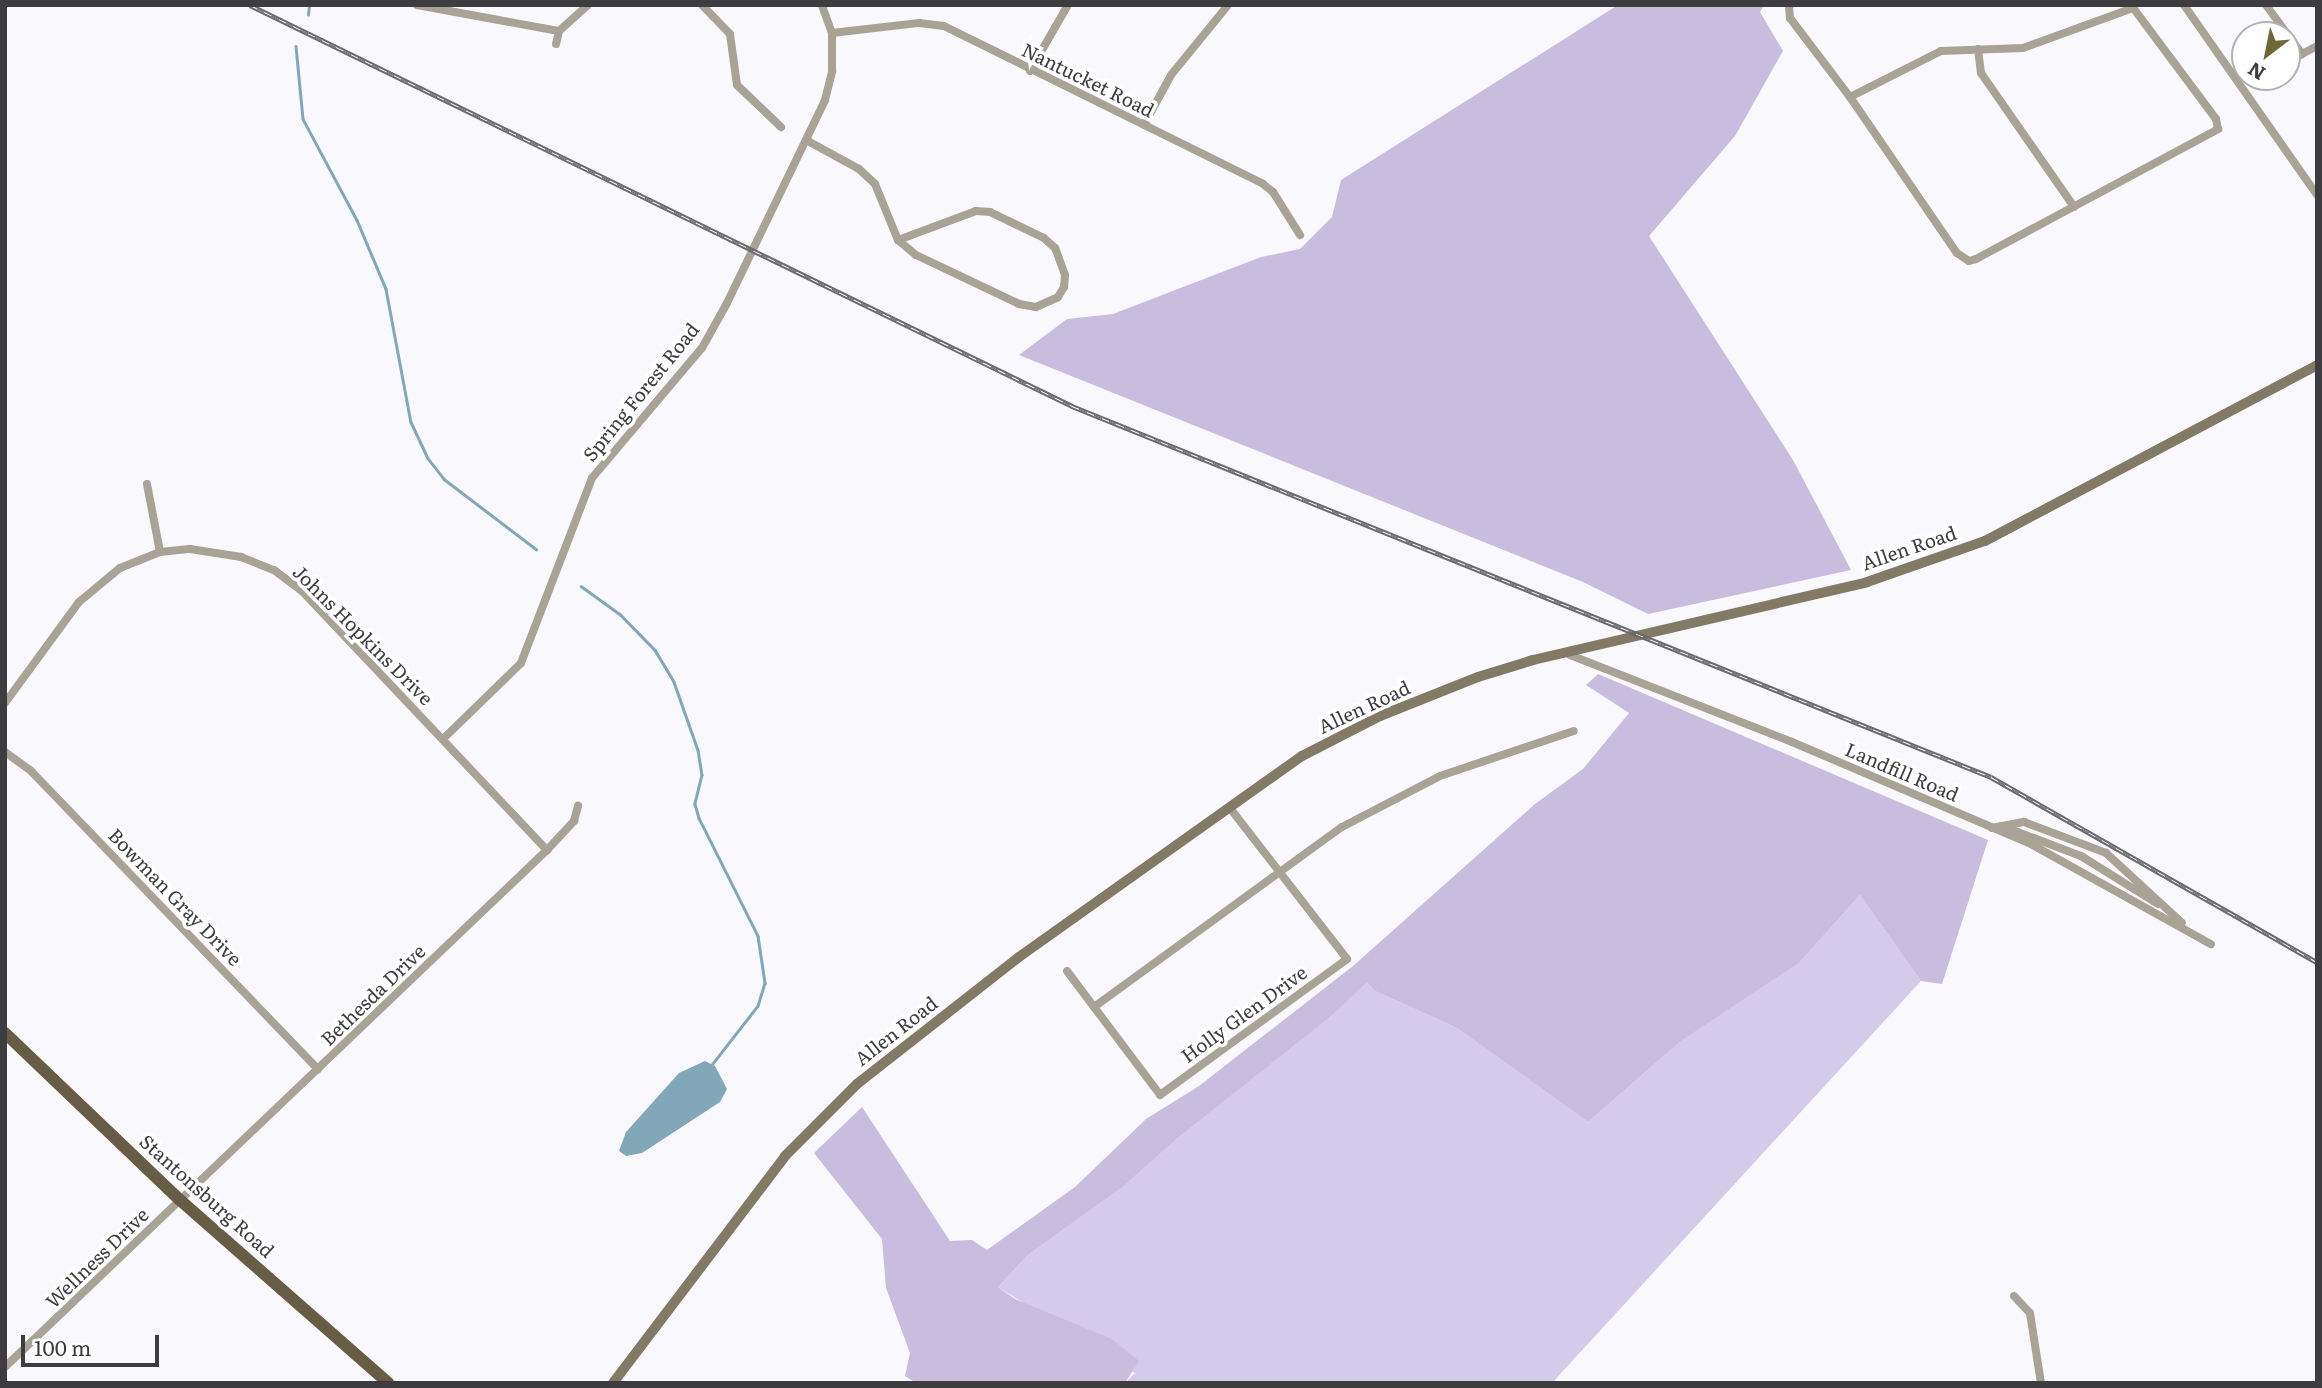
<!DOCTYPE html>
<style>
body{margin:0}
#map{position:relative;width:2322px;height:1388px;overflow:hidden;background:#f9f8fd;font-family:Literata,serif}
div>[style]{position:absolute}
.green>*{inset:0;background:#d4cae9}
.forest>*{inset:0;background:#c8bdde}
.water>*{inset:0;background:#82a7b8}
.stream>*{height:2.5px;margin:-1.25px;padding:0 1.25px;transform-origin:1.25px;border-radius:1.25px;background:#82a7b8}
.street>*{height:8px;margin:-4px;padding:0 4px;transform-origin:4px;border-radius:4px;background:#a8a395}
.secondary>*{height:10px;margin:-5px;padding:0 5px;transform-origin:5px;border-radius:5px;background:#827a65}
.primary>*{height:12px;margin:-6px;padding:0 6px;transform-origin:6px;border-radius:6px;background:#675d44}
.rail>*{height:5px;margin-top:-2.5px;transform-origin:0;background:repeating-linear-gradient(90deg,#fff 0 8px,#6a696c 0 16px);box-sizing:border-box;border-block:2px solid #6a696c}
span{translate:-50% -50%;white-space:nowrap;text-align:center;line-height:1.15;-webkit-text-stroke:7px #fff;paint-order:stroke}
.street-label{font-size:19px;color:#3d3c3e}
.frame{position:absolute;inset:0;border:7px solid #3d3c3e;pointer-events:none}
.north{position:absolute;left:2231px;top:21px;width:70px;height:70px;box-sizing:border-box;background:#fff;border:2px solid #b1b1b2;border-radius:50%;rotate:212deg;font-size:19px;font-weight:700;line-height:28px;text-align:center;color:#3d3c3e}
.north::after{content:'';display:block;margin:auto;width:24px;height:32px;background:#706834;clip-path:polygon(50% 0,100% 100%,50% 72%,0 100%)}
.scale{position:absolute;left:21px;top:1335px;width:138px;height:32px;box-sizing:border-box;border:4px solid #3d3c3e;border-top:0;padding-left:9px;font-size:21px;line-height:24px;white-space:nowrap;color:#3d3c3e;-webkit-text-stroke:5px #fff;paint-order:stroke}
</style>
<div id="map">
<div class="green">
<i style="clip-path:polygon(1860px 895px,1921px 981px,1552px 1383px,1125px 1383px,1135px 1373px,998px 1287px,1028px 1255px,1124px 1186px,1179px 1137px,1330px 1017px,1367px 981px,1375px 991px,1457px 1028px,1588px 1122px,1680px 1042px,1799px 963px)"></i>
</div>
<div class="forest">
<i style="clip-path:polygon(1618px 5px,1764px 5px,1760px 12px,1783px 51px,1735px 136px,1649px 236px,1793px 460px,1851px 570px,1648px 614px,1583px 582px,1019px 355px,1067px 319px,1113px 314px,1261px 257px,1300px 249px,1332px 217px,1341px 180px)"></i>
<i style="clip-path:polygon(1598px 674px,1988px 840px,1942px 984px,1921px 981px,1860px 895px,1799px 963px,1680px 1042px,1588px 1122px,1457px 1028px,1375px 991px,1367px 982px,1329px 1018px,1179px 1137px,1124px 1186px,1028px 1255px,998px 1287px,1015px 1299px,1112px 1339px,1139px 1361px,1125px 1383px,916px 1383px,905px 1376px,910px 1353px,886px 1288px,882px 1239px,814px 1153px,862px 1107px,950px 1241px,972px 1240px,987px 1250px,1075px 1187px,1146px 1119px,1199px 1086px,1353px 966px,1535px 804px,1583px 769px,1629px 713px,1586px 685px)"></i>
</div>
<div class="water">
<i style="clip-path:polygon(705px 1061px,715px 1066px,727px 1089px,720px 1102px,642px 1153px,626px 1156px,619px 1151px,626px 1132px,679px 1073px)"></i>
</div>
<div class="stream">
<i style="left:308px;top:15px;width:10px;rotate:-84deg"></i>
<i style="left:296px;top:46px;width:73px;rotate:84.5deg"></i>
<i style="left:303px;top:119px;width:115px;rotate:61.9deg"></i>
<i style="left:357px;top:220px;width:75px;rotate:67.2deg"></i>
<i style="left:386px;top:289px;width:135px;rotate:79.4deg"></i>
<i style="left:411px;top:422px;width:38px;rotate:65deg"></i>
<i style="left:427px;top:457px;width:28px;rotate:52deg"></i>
<i style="left:444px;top:479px;width:116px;rotate:37.3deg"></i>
<i style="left:581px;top:586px;width:49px;rotate:35.9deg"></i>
<i style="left:621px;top:615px;width:49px;rotate:45.8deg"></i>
<i style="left:655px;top:650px;width:37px;rotate:59deg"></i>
<i style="left:674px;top:682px;width:72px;rotate:70.6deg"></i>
<i style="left:698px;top:750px;width:25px;rotate:81deg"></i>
<i style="left:702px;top:775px;width:30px;rotate:104deg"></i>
<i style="left:695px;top:804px;width:15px;rotate:74deg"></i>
<i style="left:699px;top:818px;width:132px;rotate:63.4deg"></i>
<i style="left:758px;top:936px;width:48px;rotate:81.5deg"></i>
<i style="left:765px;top:983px;width:24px;rotate:107deg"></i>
<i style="left:758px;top:1006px;width:75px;rotate:127.9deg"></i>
</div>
<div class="street">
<i style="left:417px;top:5px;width:144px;rotate:10.4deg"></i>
<i style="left:702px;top:5px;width:40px;rotate:46deg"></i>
<i style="left:730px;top:34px;width:51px;rotate:82.2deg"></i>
<i style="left:737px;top:85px;width:61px;rotate:43.7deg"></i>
<i style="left:1789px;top:5px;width:13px;rotate:86deg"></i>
<i style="left:1790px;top:18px;width:99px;rotate:52.8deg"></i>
<i style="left:1850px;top:97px;width:102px;rotate:-26.8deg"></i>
<i style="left:1941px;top:51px;width:82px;rotate:-2.1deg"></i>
<i style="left:2023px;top:48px;width:117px;rotate:-20deg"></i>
<i style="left:2184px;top:5px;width:232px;rotate:55deg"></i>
<i style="left:2266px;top:5px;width:61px;rotate:53.7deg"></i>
<i style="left:832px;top:33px;width:88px;rotate:-6.6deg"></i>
<i style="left:919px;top:23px;width:25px;rotate:7deg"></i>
<i style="left:944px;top:26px;width:356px;rotate:26.3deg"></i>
<i style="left:1263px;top:184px;width:13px;rotate:39deg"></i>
<i style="left:1273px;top:192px;width:51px;rotate:57.9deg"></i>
<i style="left:556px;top:44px;width:13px;rotate:-77deg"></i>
<i style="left:559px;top:31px;width:39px;rotate:-42deg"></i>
<i style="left:1978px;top:49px;width:24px;rotate:83deg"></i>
<i style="left:1981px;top:73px;width:163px;rotate:55.2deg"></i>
<i style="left:2287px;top:62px;width:34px;rotate:-28deg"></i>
<i style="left:1030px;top:71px;width:76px;rotate:-60.1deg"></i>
<i style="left:1850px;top:97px;width:189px;rotate:55.6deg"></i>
<i style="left:1957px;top:253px;width:14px;rotate:34deg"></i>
<i style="left:1969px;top:261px;width:7px;rotate:-16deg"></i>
<i style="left:1976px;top:259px;width:275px;rotate:-28.2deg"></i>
<i style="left:2218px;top:129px;width:10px;rotate:-101deg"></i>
<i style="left:2216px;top:119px;width:142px;rotate:-126.7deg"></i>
<i style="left:1144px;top:125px;width:57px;rotate:-61.6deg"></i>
<i style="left:1171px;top:75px;width:90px;rotate:-50.8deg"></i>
<i style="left:806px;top:140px;width:60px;rotate:28.7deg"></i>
<i style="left:859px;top:169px;width:22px;rotate:43deg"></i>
<i style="left:875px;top:184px;width:61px;rotate:67.7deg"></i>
<i style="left:898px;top:240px;width:23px;rotate:40deg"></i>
<i style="left:916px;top:255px;width:114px;rotate:25.4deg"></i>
<i style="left:1019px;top:304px;width:17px;rotate:10deg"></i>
<i style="left:1036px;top:307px;width:24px;rotate:-24deg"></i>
<i style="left:1058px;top:297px;width:12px;rotate:-59deg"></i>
<i style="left:1064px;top:287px;width:12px;rotate:-85deg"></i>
<i style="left:1065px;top:275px;width:29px;rotate:-110deg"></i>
<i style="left:1055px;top:248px;width:15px;rotate:-138deg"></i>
<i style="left:1044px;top:238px;width:60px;rotate:-154.3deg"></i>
<i style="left:990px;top:212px;width:14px;rotate:-176deg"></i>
<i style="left:976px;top:211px;width:83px;rotate:159.6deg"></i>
<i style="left:147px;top:484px;width:69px;rotate:79.2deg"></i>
<i style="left:1570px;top:655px;width:238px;rotate:21.4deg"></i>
<i style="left:1792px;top:742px;width:260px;rotate:23.1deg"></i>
<i style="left:2031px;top:844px;width:206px;rotate:29.1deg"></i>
<i style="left:5px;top:703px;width:125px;rotate:-53.8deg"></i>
<i style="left:79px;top:602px;width:53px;rotate:-39.7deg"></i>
<i style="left:120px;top:568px;width:43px;rotate:-21.8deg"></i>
<i style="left:160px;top:552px;width:30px;rotate:-6deg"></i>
<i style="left:190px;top:549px;width:52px;rotate:8.9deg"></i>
<i style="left:241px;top:557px;width:35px;rotate:22deg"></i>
<i style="left:274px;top:570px;width:35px;rotate:37deg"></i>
<i style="left:302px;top:591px;width:357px;rotate:46.6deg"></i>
<i style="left:444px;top:738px;width:107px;rotate:-44.2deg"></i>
<i style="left:521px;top:663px;width:198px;rotate:-69deg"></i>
<i style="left:592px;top:478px;width:170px;rotate:-49.8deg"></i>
<i style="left:702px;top:348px;width:51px;rotate:-60.9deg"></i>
<i style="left:727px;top:303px;width:225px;rotate:-64.2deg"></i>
<i style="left:825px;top:100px;width:30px;rotate:-76deg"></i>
<i style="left:832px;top:71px;width:38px;rotate:-90deg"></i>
<i style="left:832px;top:33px;width:30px;rotate:-110deg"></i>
<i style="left:5px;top:752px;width:32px;rotate:36deg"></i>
<i style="left:31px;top:771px;width:414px;rotate:46.1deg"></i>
<i style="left:2002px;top:826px;width:85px;rotate:20.8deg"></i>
<i style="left:2081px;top:856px;width:91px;rotate:31.9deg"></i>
<i style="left:1992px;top:828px;width:33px;rotate:-11deg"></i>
<i style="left:2024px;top:822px;width:88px;rotate:20.7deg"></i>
<i style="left:2106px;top:853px;width:103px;rotate:42.6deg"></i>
<i style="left:1067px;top:971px;width:155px;rotate:53.1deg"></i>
<i style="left:1160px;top:1095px;width:231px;rotate:-36deg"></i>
<i style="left:1347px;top:959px;width:192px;rotate:-127.8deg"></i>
<i style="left:1094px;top:1007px;width:306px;rotate:-36deg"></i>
<i style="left:1342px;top:827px;width:110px;rotate:-27.5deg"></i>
<i style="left:1440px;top:776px;width:141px;rotate:-18.6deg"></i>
<i style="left:2014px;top:1296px;width:23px;rotate:47deg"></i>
<i style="left:2030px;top:1313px;width:71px;rotate:81.1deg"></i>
<i style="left:5px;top:1367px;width:749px;rotate:-43.65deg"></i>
<i style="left:547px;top:850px;width:40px;rotate:-47deg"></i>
<i style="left:574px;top:821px;width:16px;rotate:-75deg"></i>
</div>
<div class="secondary">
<i style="left:613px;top:1383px;width:285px;rotate:-52.8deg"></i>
<i style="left:785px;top:1156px;width:102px;rotate:-45deg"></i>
<i style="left:857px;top:1084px;width:206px;rotate:-38.1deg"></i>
<i style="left:1019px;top:957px;width:347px;rotate:-35.4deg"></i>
<i style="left:1302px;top:756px;width:88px;rotate:-27.1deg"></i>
<i style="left:1380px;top:716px;width:105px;rotate:-21.7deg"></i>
<i style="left:1478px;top:677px;width:58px;rotate:-17.2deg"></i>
<i style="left:1533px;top:660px;width:343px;rotate:-13.1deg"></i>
<i style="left:1867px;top:582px;width:125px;rotate:-19.2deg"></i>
<i style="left:1985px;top:541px;width:376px;rotate:-27.9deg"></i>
</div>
<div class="primary">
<i style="left:5px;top:1033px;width:242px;rotate:43.7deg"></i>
<i style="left:180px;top:1200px;width:277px;rotate:41.3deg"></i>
</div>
<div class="rail">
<i style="left:250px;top:5px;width:915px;rotate:26deg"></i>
<i style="left:1072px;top:406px;width:991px;rotate:21.98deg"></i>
<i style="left:1991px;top:777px;width:375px;rotate:29.6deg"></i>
</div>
<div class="street-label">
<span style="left:1088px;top:80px;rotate:26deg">Nantucket Road</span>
<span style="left:641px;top:392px;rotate:-51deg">Spring Forest Road</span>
<span style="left:1909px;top:548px;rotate:-19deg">Allen Road</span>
<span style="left:363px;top:635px;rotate:45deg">Johns Hopkins Drive</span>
<span style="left:1364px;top:707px;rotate:-25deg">Allen Road</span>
<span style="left:1902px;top:772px;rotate:23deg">Landfill Road</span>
<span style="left:175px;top:897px;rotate:46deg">Bowman Gray Drive</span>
<span style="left:373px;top:995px;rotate:-44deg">Bethesda Drive</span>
<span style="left:1244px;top:1014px;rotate:-36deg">Holly Glen Drive</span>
<span style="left:896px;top:1031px;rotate:-38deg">Allen Road</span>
<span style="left:207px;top:1196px;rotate:42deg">Stantonsburg Road</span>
<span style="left:97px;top:1258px;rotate:-44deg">Wellness Drive</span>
</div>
<div class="frame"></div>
<div class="north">N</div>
<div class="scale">100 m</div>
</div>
